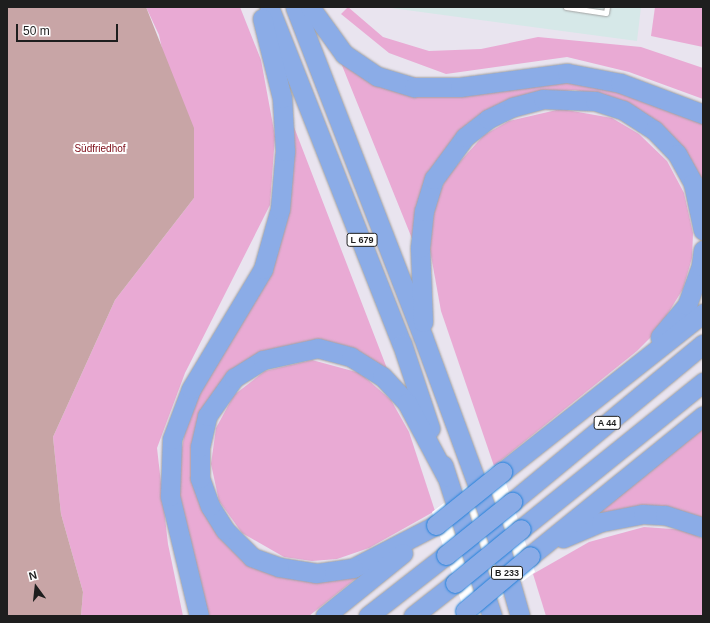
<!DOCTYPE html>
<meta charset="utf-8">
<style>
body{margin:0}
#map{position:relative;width:710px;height:623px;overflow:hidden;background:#e9e4ef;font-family:Helvetica,sans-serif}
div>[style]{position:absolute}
.industrial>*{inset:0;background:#d6e8e8}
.grass>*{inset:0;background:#e9aad4}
.cemetery>*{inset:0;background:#c8a5a6}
.pier>*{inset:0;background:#fff}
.roads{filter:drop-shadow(0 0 1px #a2a2a2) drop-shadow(0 0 1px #a2a2a2)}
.lane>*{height:5px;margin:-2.5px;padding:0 2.5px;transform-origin:2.5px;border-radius:2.5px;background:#fff}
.highway>*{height:19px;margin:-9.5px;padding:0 9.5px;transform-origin:9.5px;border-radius:9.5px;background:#8bace7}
.bridges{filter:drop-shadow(0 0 1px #2482da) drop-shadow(0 0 1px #2482da)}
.highway-bridge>*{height:19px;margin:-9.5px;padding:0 9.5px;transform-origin:9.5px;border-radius:9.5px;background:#8bace7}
span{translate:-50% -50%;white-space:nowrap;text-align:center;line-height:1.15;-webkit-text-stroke:4px #fff;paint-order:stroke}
.shield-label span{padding:1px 3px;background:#fff;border:1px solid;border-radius:3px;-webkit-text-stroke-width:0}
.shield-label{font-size:9px;color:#1e1e1e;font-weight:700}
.park-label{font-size:10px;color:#7c0b16}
.frame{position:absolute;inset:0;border:8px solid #1e1e1e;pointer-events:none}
.north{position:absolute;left:16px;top:567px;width:40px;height:40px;-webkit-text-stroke:3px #fff;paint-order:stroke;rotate:345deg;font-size:11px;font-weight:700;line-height:16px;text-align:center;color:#1e1e1e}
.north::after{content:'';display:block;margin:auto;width:14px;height:18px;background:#1e1e1e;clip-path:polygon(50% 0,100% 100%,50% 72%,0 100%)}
.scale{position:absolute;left:16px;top:24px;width:102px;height:18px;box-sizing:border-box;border:2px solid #1e1e1e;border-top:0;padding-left:5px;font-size:12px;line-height:14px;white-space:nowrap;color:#1e1e1e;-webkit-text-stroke:3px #fff;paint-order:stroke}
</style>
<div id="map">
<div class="industrial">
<i style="clip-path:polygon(384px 7px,641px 7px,637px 41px)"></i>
</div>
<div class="grass">
<i style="clip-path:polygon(146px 7px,240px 7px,261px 60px,275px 136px,270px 205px,185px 373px,157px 448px,168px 544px,183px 616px,81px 616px,83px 592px,61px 514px,53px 437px,115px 300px,194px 198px,159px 35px)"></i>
<i style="clip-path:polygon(348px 7px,383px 37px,429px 51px,481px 49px,538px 37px,641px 47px,703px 68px,703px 99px,629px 72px,567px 57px,446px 74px,389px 53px,341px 14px)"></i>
<i style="clip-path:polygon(655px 7px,703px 7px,703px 47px,651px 36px)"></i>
<i style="clip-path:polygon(339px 58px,361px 74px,510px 84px,579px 82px,617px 90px,703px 120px,703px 189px,624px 101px,575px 90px,525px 95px,471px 121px,413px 241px)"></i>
<i style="clip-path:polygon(561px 109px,612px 118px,639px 134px,667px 161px,684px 193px,693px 233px,692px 258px,683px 289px,657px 331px,637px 351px,494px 466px,441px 311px,430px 250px,432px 223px,437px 197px,448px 175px,484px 135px,509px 121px)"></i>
<i style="clip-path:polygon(294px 127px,388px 371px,362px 353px,241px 364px,192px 453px,245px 560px,369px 568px,309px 616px,208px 616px,180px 497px,179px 463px,188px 416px,280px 237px,292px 182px)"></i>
<i style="clip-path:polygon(312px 360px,360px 373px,391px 400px,409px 432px,435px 511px,369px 548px,337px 559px,312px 561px,284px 557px,242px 533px,219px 501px,211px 464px,216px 428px,234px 395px,265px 371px)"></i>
<i style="clip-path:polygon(703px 425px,703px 520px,589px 514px)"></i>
<i style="clip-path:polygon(644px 527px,686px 530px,703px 539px,703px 616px,546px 616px,533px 574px,589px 542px)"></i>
</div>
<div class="cemetery">
<i style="clip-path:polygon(7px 7px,146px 7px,194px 128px,194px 198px,115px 300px,53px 437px,61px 514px,83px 592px,81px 616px,7px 616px)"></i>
</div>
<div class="pier">
<i style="clip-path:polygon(499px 462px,535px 572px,476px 616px,466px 616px,432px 512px)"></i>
</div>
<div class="roads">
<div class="lane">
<i style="left:566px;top:7px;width:40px;rotate:8.5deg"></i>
<i style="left:606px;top:13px;width:6px;rotate:-81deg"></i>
</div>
<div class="highway">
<i style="left:269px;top:7px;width:362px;rotate:68.5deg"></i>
<i style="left:402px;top:344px;width:89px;rotate:71.6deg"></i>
<i style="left:295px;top:7px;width:354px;rotate:68.8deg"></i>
<i style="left:423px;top:337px;width:223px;rotate:69.8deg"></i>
<i style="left:500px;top:546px;width:73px;rotate:74.1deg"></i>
<i style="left:310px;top:7px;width:58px;rotate:54.1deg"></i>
<i style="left:344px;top:54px;width:40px;rotate:34deg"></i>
<i style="left:377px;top:76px;width:39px;rotate:17deg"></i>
<i style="left:414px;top:87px;width:46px"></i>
<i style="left:460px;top:87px;width:108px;rotate:-7.5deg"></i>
<i style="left:567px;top:73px;width:54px;rotate:10.7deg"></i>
<i style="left:620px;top:83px;width:89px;rotate:20.5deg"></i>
<i style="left:423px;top:322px;width:74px;rotate:-92.3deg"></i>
<i style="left:420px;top:248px;width:37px;rotate:-84deg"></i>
<i style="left:424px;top:211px;width:34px;rotate:-73deg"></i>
<i style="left:434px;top:179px;width:52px;rotate:-53.6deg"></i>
<i style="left:465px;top:137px;width:29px;rotate:-38deg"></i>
<i style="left:488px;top:119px;width:28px;rotate:-26deg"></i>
<i style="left:513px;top:107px;width:31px;rotate:-15deg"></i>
<i style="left:543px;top:99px;width:52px;rotate:2.2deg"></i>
<i style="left:595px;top:101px;width:29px;rotate:18deg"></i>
<i style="left:623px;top:110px;width:37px;rotate:33deg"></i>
<i style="left:654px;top:130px;width:33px;rotate:46deg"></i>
<i style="left:677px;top:154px;width:33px;rotate:61deg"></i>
<i style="left:693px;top:183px;width:48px;rotate:78deg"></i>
<i style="left:660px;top:337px;width:42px;rotate:-49.8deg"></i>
<i style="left:687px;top:305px;width:41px;rotate:-70.3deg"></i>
<i style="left:701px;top:266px;width:16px;rotate:-83deg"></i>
<i style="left:443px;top:465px;width:159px;rotate:72deg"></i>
<i style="left:502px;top:472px;width:256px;rotate:-38.3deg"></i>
<i style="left:512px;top:502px;width:248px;rotate:-39.6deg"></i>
<i style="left:436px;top:525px;width:93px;rotate:152.6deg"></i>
<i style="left:353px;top:568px;width:37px;rotate:172deg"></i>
<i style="left:316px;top:573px;width:37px;rotate:-171deg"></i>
<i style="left:279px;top:567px;width:29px;rotate:-160deg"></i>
<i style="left:252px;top:557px;width:38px;rotate:-135deg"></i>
<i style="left:225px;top:530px;width:28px;rotate:-122deg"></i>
<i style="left:210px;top:506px;width:30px;rotate:-110deg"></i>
<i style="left:200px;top:478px;width:31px;rotate:-90deg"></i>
<i style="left:200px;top:447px;width:32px;rotate:-77deg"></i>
<i style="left:207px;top:416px;width:47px;rotate:-54.6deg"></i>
<i style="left:234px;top:378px;width:34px;rotate:-32deg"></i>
<i style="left:263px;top:360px;width:56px;rotate:-12.3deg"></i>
<i style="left:318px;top:348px;width:34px;rotate:15deg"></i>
<i style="left:351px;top:357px;width:36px;rotate:32deg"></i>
<i style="left:382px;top:376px;width:37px;rotate:47deg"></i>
<i style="left:407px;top:403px;width:83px;rotate:61.9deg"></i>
<i style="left:521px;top:529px;width:234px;rotate:-38.9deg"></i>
<i style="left:563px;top:538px;width:41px;rotate:-22.8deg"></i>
<i style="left:601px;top:522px;width:43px;rotate:-10.8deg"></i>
<i style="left:643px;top:514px;width:22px;rotate:3deg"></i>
<i style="left:665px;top:515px;width:40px;rotate:18deg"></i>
<i style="left:530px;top:556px;width:223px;rotate:-39deg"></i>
<i style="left:199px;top:616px;width:123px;rotate:-103.6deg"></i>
<i style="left:170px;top:496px;width:57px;rotate:-88deg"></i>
<i style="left:172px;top:439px;width:53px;rotate:-69.2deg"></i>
<i style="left:191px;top:389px;width:140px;rotate:-59deg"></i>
<i style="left:263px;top:269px;width:62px;rotate:-74.2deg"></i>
<i style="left:280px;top:209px;width:58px;rotate:-85.1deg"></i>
<i style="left:285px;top:151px;width:53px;rotate:-93.2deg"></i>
<i style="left:282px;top:98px;width:82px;rotate:-104deg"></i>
<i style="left:325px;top:616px;width:100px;rotate:-38.9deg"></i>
<i style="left:368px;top:616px;width:99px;rotate:-38deg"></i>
<i style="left:413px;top:616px;width:53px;rotate:-38.2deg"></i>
</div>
</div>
<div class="bridges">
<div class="highway-bridge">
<i style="left:436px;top:525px;width:85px;rotate:-38.8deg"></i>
<i style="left:446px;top:555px;width:85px;rotate:-38.8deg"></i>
<i style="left:455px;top:583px;width:85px;rotate:-39.3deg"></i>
<i style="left:465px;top:611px;width:85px;rotate:-40.2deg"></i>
</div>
</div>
<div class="shield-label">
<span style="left:362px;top:240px">L 679</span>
<span style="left:607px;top:423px">A 44</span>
<span style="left:507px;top:573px">B 233</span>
</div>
<div class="park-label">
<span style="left:100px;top:149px">Südfriedhof</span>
</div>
<div class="frame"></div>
<div class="north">N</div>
<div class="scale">50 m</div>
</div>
